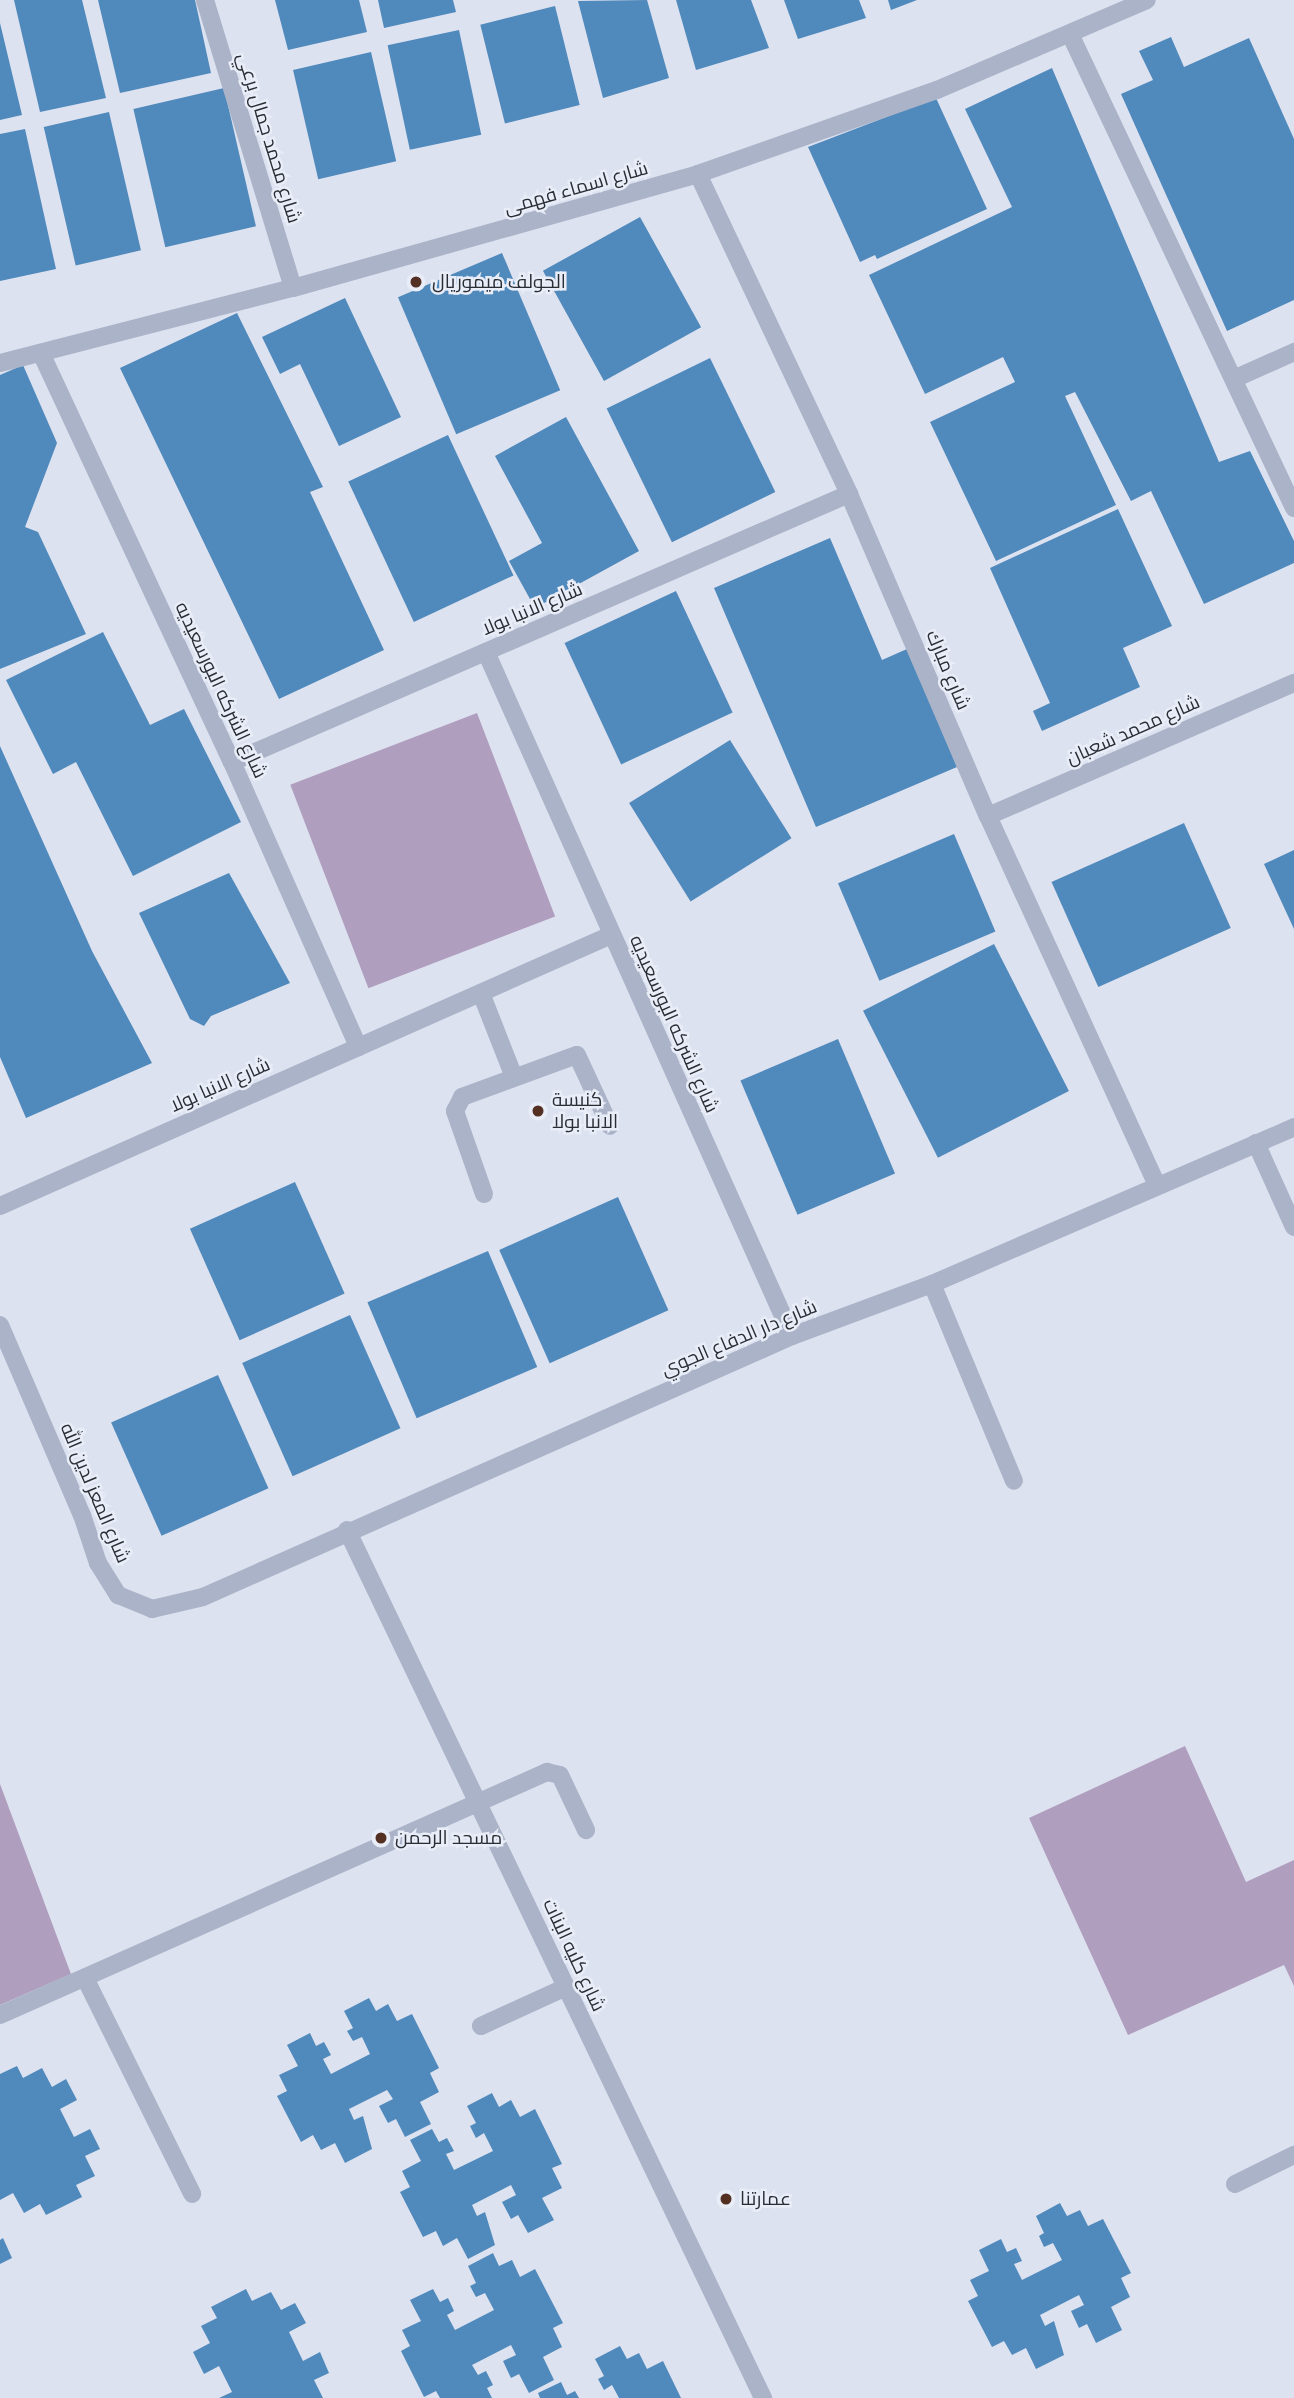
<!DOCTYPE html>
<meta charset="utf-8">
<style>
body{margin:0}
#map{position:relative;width:1294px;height:2398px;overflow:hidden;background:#dde2f0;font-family:Cabin,Cairo,sans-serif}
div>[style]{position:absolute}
.green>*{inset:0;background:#b09ebe;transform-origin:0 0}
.building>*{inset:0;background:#5089bb;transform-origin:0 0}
.minor>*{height:18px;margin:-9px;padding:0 9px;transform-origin:9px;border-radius:9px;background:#aab3c7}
.dots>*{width:19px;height:19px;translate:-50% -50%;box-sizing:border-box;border:4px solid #e9edf8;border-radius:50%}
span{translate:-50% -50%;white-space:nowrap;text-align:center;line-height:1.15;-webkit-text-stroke:5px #e9edf8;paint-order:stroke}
.street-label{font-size:19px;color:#292e35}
.poi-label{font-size:19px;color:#292e35}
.left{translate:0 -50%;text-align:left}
</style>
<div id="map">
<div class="green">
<i style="left:477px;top:713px;width:218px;height:200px;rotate:69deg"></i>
<i style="clip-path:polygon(1185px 1746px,1246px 1882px,1294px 1860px,1294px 1986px,1284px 1965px,1128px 2035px,1029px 1818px)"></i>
<i style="clip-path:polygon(0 1784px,71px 1974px,0 2005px)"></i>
</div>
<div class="building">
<i style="clip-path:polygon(14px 0,82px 0,106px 98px,40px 112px)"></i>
<i style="clip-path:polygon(98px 0,195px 0,211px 73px,120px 93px)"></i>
<i style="clip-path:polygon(275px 0,359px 0,367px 32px,288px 50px)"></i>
<i style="clip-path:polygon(378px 0,453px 0,456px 12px,384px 28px)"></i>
<i style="clip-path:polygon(647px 0,669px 78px,603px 98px,578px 1px)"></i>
<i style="clip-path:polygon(676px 0,751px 0,769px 48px,696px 70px)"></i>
<i style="clip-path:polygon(784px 0,859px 0,866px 18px,798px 39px)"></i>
<i style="clip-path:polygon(888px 0,917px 0,891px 10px)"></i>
<i style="left:555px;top:6px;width:102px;height:77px;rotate:76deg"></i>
<i style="clip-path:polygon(0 23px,22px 115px,0 120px)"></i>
<i style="left:459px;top:30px;width:107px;height:73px;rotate:78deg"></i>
<i style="clip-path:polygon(1171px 37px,1184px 67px,1249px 38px,1294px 139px,1294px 300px,1227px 331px,1121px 94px,1153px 80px,1139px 51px)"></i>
<i style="left:371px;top:52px;width:112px;height:80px;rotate:77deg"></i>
<i style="clip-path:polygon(1052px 68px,1219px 462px,1250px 451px,1294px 541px,1294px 563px,1204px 604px,1151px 491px,1131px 501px,1075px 392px,1065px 396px,1116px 505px,996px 561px,930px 422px,1015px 382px,1003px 357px,925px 394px,869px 275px,1012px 207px,965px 109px)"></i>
<i style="left:224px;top:88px;width:142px;height:93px;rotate:77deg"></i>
<i style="clip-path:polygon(936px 98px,987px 209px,877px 259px,875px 255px,860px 262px,808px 147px)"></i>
<i style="left:109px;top:112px;width:142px;height:67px;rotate:77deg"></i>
<i style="clip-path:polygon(25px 129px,56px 269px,0 281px,0 134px)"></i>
<i style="left:640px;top:217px;width:126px;height:111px;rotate:61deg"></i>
<i style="left:502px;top:253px;width:149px;height:113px;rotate:67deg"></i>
<i style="clip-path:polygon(345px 298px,401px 417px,339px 446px,300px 364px,280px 374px,262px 337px)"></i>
<i style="clip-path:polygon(237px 313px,323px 487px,310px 492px,384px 650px,279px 699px,120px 368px)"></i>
<i style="left:710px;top:358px;width:149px;height:115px;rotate:64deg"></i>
<i style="clip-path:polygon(23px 365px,57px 443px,25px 527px,38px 532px,86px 634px,0 669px,0 375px)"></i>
<i style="clip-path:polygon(566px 417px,639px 551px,535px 608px,509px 561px,542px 543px,495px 456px)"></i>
<i style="left:448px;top:435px;width:155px;height:110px;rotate:65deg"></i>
<i style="clip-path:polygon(1118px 509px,1172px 626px,1123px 648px,1140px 687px,1042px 731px,1033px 711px,1050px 703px,990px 568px)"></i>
<i style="clip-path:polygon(830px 538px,882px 660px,907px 649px,957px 767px,816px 827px,714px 588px)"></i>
<i style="left:676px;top:591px;width:134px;height:123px;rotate:65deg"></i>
<i style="clip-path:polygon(103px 632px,150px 725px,184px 709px,241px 822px,133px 876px,76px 762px,53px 774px,6px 680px)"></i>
<i style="left:730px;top:740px;width:116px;height:119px;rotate:58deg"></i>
<i style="clip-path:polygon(0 746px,92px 951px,152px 1063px,26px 1118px,0 1057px)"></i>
<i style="left:1184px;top:823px;width:115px;height:145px;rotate:66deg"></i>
<i style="left:954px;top:834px;width:106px;height:126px;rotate:67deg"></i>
<i style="clip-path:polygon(1294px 850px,1294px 929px,1264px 864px)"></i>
<i style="clip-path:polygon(229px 873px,290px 983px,211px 1016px,204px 1026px,190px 1019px,139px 913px)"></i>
<i style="left:994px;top:944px;width:165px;height:147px;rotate:63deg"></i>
<i style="left:838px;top:1039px;width:146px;height:106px;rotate:67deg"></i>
<i style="left:295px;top:1182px;width:122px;height:115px;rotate:66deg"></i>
<i style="left:618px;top:1197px;width:124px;height:130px;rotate:66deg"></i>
<i style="left:488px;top:1251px;width:126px;height:131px;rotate:67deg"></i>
<i style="left:350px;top:1315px;width:124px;height:118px;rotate:66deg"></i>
<i style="left:218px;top:1375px;width:124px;height:117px;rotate:66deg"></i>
<i style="clip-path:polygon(369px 1998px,376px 2011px,388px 2004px,397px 2021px,412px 2014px,439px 2068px,430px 2073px,439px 2092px,420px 2102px,431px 2124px,405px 2137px,396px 2119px,388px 2123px,379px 2106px,393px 2099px,387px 2090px,349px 2109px,354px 2120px,363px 2116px,372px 2149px,345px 2163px,335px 2143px,321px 2150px,313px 2135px,301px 2142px,277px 2096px,287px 2091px,279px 2075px,298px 2066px,287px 2045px,310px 2033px,316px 2046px,324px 2042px,331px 2055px,323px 2059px,331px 2074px,370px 2054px,362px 2037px,353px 2041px,347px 2031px,353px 2028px,344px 2011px)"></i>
<i style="clip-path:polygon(17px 2066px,23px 2078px,42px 2068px,52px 2087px,66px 2079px,77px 2100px,60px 2109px,74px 2137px,90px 2129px,100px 2149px,85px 2156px,95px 2176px,76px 2185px,82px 2197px,46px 2215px,40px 2204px,24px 2213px,13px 2193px,0 2200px,0 2074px)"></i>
<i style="clip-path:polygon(492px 2093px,499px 2107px,511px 2100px,520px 2117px,535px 2109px,562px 2164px,552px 2168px,562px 2188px,542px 2198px,554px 2220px,528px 2233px,518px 2215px,511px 2219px,502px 2202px,516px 2195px,511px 2185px,472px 2205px,477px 2216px,485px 2212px,495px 2245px,468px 2259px,457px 2238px,443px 2246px,436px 2231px,423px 2237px,400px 2192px,410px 2187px,402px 2171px,421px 2161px,410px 2140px,432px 2129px,439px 2142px,447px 2138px,454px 2151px,446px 2154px,454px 2170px,493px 2151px,484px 2133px,476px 2138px,470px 2126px,476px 2123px,467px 2106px)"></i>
<i style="clip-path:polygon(1060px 2203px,1067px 2216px,1080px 2210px,1088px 2226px,1103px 2219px,1131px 2273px,1121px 2278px,1130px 2297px,1111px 2307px,1122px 2330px,1096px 2343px,1087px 2324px,1079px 2328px,1071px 2311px,1084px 2305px,1079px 2295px,1040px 2315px,1045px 2326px,1054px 2321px,1064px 2355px,1036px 2369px,1026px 2348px,1012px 2355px,1004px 2341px,992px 2347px,968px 2301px,978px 2296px,970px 2280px,989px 2271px,979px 2250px,1001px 2239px,1007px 2252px,1016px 2248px,1022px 2261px,1014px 2264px,1022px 2280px,1062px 2260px,1053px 2243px,1044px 2247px,1039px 2236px,1044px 2233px,1036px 2216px)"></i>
<i style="clip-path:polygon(3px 2238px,12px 2258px,0 2264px,0 2240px)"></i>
<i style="clip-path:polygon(493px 2253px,499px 2266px,512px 2260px,520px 2277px,535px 2269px,563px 2323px,553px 2328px,562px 2347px,543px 2357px,554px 2380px,529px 2393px,519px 2374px,511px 2378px,503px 2361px,516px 2355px,511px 2345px,472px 2365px,478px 2375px,486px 2371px,493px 2385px,487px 2388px,492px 2398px,440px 2398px,436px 2391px,424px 2397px,401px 2351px,410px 2346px,402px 2330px,421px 2321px,410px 2300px,433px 2289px,440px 2302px,448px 2298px,454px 2311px,447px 2315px,455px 2330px,494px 2310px,485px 2293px,476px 2297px,470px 2286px,476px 2283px,468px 2266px)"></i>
<i style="clip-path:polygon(246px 2289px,252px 2301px,271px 2292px,281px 2310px,295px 2303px,306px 2323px,289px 2332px,303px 2361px,320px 2352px,329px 2373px,314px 2380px,323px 2398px,219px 2398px,232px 2392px,219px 2366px,204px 2374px,193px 2352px,210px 2343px,201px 2326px,217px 2318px,211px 2307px)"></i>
<i style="clip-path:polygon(620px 2346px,627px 2359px,639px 2353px,647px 2369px,663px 2361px,681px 2398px,619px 2398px,612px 2385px,604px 2390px,598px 2379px,604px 2376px,595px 2359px)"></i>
<i style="clip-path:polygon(561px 2382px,567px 2395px,575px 2391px,579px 2398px,540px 2398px,538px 2393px)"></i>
</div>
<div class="minor">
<i style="left:205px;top:0;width:301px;rotate:73deg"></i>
<i style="left:1071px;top:36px;width:522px;rotate:64.71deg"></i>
<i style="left:698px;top:174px;width:354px;rotate:64.7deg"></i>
<i style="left:849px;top:494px;width:351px;rotate:66.7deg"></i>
<i style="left:988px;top:816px;width:406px;rotate:65.4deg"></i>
<i style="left:41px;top:353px;width:451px;rotate:65deg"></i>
<i style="left:232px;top:762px;width:312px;rotate:66.1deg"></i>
<i style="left:0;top:363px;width:302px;rotate:-14.4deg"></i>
<i style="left:293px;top:288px;width:421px;rotate:-15.7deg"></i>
<i style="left:698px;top:174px;width:253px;rotate:-19.4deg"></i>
<i style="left:937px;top:90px;width:228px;rotate:-23.2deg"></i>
<i style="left:1236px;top:378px;width:64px;rotate:-24.1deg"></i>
<i style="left:486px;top:652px;width:749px;rotate:65.9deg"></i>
<i style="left:232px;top:762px;width:673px;rotate:-23.48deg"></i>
<i style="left:988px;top:816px;width:334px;rotate:-23.5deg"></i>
<i style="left:481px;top:993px;width:90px;rotate:68.6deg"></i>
<i style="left:1256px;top:1143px;width:92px;rotate:65.7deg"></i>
<i style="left:484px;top:1194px;width:88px;rotate:-109.3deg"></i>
<i style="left:455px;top:1111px;width:16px;rotate:-63deg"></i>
<i style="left:462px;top:1097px;width:122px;rotate:-20.1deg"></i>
<i style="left:577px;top:1055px;width:78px;rotate:65.1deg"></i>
<i style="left:0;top:1206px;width:668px;rotate:-23.92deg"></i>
<i style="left:932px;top:1284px;width:213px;rotate:67.4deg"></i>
<i style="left:0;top:1325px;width:207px;rotate:66.7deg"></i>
<i style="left:82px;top:1515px;width:51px;rotate:71.6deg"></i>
<i style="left:98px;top:1563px;width:38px;rotate:58deg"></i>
<i style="left:118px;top:1595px;width:37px;rotate:22deg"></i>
<i style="left:152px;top:1609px;width:52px;rotate:-13.2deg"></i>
<i style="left:203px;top:1597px;width:644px;rotate:-23.9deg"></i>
<i style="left:792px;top:1336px;width:149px;rotate:-20.4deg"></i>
<i style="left:932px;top:1284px;width:395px;rotate:-23.4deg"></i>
<i style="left:347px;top:1530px;width:963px;rotate:64.39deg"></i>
<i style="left:85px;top:1978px;width:241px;rotate:63.6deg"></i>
<i style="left:0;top:2015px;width:599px;rotate:-23.95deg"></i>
<i style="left:547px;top:1772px;width:13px;rotate:13deg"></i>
<i style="left:560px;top:1775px;width:61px;rotate:64.7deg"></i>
<i style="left:481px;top:2026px;width:94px;rotate:-24.6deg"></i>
<i style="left:1235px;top:2184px;width:66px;rotate:-26.2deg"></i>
</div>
<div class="dots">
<i style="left:416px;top:282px;background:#533022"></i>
<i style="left:538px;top:1111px;background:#533022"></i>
<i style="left:381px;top:1838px;background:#533022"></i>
<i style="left:726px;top:2199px;background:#533022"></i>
</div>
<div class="street-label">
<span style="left:269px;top:138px;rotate:73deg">شارع محمد جمال برعي</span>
<span style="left:576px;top:188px;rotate:-16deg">شارع اسماء فهمى</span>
<span style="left:532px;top:609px;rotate:-23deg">شارع الانبا بولا</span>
<span style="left:948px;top:670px;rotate:67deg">شارع مبارك</span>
<span style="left:221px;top:690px;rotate:65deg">شارع الشركه البورسعيديه</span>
<span style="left:1133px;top:730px;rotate:-24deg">شارع محمد شعبان</span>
<span style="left:674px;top:1024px;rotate:66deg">شارع الشركه البورسعيديه</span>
<span style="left:220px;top:1085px;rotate:-24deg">شارع الانبا بولا</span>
<span style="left:739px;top:1338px;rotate:-23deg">شارع دار الدفاع الجوي</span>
<span style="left:95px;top:1493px;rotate:67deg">شارع المعز لدين الله</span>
<span style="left:574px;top:1955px;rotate:65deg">شارع كليه البنات</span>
</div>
<div class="poi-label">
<span class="left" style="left:432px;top:282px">الجولف ميموريال</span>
<span class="left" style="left:552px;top:1111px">كنيسة<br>الانبا بولا</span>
<span class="left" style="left:395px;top:1838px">مسجد الرحمن</span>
<span class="left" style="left:740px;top:2199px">عمارتنا</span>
</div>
</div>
